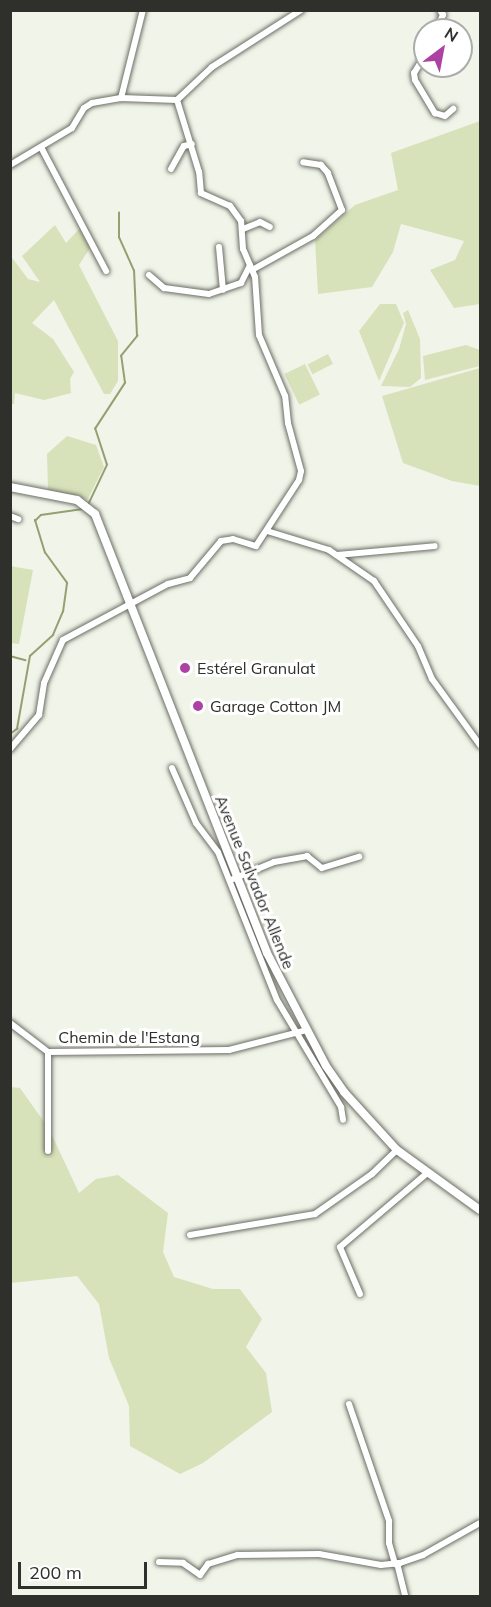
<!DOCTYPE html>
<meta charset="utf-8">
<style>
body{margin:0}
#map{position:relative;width:491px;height:1607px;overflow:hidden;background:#f1f4e9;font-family:Mulish,sans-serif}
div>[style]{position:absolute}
.green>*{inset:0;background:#d7e2ba;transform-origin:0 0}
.stream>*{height:1.5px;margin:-0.75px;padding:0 0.75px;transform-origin:0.75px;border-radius:0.75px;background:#94a071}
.roads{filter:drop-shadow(0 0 2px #6b6e65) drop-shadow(0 0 2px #6b6e65)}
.minor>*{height:6px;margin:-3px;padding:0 3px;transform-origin:3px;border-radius:3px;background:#fff}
.major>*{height:8px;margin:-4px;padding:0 4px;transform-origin:4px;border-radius:4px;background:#fff}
.dots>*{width:16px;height:16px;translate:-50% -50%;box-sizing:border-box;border:3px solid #fff;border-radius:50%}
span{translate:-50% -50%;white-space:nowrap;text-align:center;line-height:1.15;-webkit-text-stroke:6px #fff;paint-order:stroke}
.poi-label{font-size:16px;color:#2f302c}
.left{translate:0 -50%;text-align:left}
.street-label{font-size:16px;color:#2f302c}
.frame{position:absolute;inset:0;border:12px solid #2f302c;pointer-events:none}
.north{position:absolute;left:413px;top:18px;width:60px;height:60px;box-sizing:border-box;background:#fff;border:2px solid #acacab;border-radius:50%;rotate:32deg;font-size:16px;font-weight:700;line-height:24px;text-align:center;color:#2f302c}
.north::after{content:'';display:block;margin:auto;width:21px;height:27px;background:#ac43a4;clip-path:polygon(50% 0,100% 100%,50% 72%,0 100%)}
.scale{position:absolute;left:18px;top:1562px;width:129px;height:27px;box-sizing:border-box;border:3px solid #2f302c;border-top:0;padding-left:8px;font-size:18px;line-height:21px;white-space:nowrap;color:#2f302c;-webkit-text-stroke:4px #fff;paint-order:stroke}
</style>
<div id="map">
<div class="green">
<i style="clip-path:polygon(480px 121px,480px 304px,454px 308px,430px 270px,455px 260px,464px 241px,401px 224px,393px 252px,372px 287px,318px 294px,315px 240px,355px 205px,398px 190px,391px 153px)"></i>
<i style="clip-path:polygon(55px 225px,66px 243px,81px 227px,90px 248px,79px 265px,118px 341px,118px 381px,110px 394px,104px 394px,54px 300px,32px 323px,53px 339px,74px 372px,70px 379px,71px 393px,44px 400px,15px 393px,14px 404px,11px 404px,10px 255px,28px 279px,40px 282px,22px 256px)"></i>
<i style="clip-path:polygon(380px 304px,396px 304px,404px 323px,379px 381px,359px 331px)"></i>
<i style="clip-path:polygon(408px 310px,420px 339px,421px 378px,410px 387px,381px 386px,399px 349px,406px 324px,403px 313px)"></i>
<i style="clip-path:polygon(466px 345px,480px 350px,480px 366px,425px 380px,423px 356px)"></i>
<i style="left:328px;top:354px;width:11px;height:23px;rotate:63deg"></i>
<i style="left:305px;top:364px;width:34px;height:23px;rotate:64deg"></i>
<i style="clip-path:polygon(480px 368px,480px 486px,452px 481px,403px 463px,382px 396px)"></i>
<i style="clip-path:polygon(67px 436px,96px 445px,104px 467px,88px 499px,48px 490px,47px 454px)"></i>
<i style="clip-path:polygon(10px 566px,33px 570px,19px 644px,11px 643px)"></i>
<i style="clip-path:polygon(11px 1087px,20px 1088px,49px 1129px,79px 1193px,96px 1179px,118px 1175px,168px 1213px,163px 1252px,174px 1277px,213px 1289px,240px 1289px,262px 1319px,246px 1347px,266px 1373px,272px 1412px,203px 1463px,180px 1474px,130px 1446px,129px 1406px,109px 1358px,99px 1304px,77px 1276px,11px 1283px)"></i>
</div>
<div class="stream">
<i style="left:88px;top:505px;width:44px;rotate:-64.6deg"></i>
<i style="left:107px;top:465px;width:38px;rotate:-108deg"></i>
<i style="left:95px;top:429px;width:55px;rotate:-56.9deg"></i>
<i style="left:125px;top:383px;width:27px;rotate:-98deg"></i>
<i style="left:121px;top:356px;width:26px;rotate:-51deg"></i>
<i style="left:137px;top:336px;width:65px;rotate:-92.6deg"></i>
<i style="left:134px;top:271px;width:36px;rotate:-114deg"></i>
<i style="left:119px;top:238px;width:25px;rotate:-90deg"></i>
<i style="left:10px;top:656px;width:16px;rotate:15deg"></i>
<i style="left:10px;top:734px;width:9px;rotate:-36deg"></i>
<i style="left:17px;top:729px;width:74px;rotate:-79.9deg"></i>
<i style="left:30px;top:656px;width:31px;rotate:-42deg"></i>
<i style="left:53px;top:635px;width:25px;rotate:-67deg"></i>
<i style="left:63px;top:612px;width:29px;rotate:-82deg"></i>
<i style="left:67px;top:583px;width:37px;rotate:-126deg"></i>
<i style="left:45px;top:553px;width:34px;rotate:-107deg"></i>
<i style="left:35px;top:521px;width:8px;rotate:-45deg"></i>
<i style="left:41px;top:515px;width:42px;rotate:-8.1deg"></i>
</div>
<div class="roads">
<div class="minor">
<i style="left:436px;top:30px;width:17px;rotate:-65deg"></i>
<i style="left:443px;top:15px;width:6px;rotate:-121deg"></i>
<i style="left:425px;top:55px;width:21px;rotate:121deg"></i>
<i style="left:414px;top:73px;width:7px;rotate:82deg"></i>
<i style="left:415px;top:80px;width:39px;rotate:59deg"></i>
<i style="left:435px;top:113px;width:10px;rotate:17deg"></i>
<i style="left:445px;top:116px;width:11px;rotate:-41deg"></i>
<i style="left:121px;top:98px;width:91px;rotate:-76deg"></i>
<i style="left:42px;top:149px;width:138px;rotate:62.3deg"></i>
<i style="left:10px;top:165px;width:72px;rotate:-30.8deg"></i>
<i style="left:72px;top:128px;width:23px;rotate:-59deg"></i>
<i style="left:84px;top:108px;width:9px;rotate:-32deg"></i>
<i style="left:92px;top:103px;width:29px;rotate:-10deg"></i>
<i style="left:121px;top:98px;width:56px;rotate:2deg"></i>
<i style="left:171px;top:169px;width:26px;rotate:-61deg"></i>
<i style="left:184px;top:146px;width:8px;rotate:-14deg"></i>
<i style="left:243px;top:229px;width:18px;rotate:-22deg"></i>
<i style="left:260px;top:222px;width:11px;rotate:27deg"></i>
<i style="left:219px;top:247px;width:43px;rotate:84.7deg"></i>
<i style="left:252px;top:270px;width:70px;rotate:-29.1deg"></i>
<i style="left:313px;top:236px;width:39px;rotate:-42deg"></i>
<i style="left:342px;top:210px;width:40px;rotate:-111deg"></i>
<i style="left:328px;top:173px;width:11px;rotate:-131deg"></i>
<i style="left:321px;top:165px;width:18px;rotate:-171deg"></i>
<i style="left:149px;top:275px;width:20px;rotate:41deg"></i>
<i style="left:164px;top:288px;width:45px;rotate:7.6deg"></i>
<i style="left:209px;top:294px;width:34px;rotate:-19deg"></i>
<i style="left:241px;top:283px;width:20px;rotate:-63deg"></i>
<i style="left:10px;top:516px;width:9px;rotate:21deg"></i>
<i style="left:267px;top:531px;width:65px;rotate:17deg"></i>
<i style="left:329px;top:550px;width:55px;rotate:34.6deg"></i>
<i style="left:374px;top:581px;width:78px;rotate:55.9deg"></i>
<i style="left:418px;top:646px;width:36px;rotate:67deg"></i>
<i style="left:432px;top:679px;width:82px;rotate:54deg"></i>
<i style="left:337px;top:555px;width:98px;rotate:-5.2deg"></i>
<i style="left:10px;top:749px;width:45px;rotate:-49.5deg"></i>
<i style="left:39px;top:715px;width:32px;rotate:-81deg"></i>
<i style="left:44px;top:683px;width:47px;rotate:-66.2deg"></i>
<i style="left:63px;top:640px;width:119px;rotate:-28.1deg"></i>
<i style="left:168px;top:584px;width:23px;rotate:-15deg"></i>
<i style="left:190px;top:578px;width:48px;rotate:-50deg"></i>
<i style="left:221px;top:541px;width:12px;rotate:-9deg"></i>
<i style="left:233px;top:539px;width:24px;rotate:17deg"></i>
<i style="left:256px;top:546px;width:79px;rotate:-56.9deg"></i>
<i style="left:299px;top:480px;width:9px;rotate:-77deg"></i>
<i style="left:301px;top:471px;width:50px;rotate:-105.2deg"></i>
<i style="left:288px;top:423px;width:27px;rotate:-96deg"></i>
<i style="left:285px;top:396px;width:66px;rotate:-113.1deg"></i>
<i style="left:259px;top:335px;width:58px;rotate:-93.9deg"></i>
<i style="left:255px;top:277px;width:30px;rotate:-113deg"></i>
<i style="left:243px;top:249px;width:28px;rotate:-94deg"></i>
<i style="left:241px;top:221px;width:19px;rotate:-126deg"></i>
<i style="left:230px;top:206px;width:32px;rotate:-156deg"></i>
<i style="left:201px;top:193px;width:21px;rotate:-95deg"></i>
<i style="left:199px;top:172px;width:75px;rotate:-107deg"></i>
<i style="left:177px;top:100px;width:48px;rotate:-43.3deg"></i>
<i style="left:212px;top:67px;width:106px;rotate:-32.6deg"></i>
<i style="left:172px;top:768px;width:60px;rotate:66.4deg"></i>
<i style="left:196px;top:823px;width:36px;rotate:53deg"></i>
<i style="left:218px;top:852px;width:159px;rotate:68.3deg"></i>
<i style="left:277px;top:1000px;width:125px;rotate:59.1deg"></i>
<i style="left:341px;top:1107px;width:13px;rotate:81deg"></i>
<i style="left:233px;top:879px;width:44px;rotate:-22.5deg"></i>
<i style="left:274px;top:862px;width:34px;rotate:-10deg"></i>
<i style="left:307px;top:856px;width:19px;rotate:39deg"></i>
<i style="left:322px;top:868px;width:39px;rotate:-17deg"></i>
<i style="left:10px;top:1023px;width:48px;rotate:37.3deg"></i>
<i style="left:48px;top:1151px;width:99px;rotate:-90deg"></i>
<i style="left:48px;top:1052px;width:181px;rotate:-0.6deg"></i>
<i style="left:229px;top:1050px;width:81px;rotate:-14.4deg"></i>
<i style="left:190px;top:1235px;width:127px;rotate:-9.5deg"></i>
<i style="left:315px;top:1214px;width:70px;rotate:-35.1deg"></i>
<i style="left:372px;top:1174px;width:35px;rotate:-44deg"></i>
<i style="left:360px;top:1294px;width:51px;rotate:-113.1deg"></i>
<i style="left:340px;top:1247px;width:113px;rotate:-40.3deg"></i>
<i style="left:349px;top:1404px;width:124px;rotate:71.1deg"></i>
<i style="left:389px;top:1521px;width:22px;rotate:90deg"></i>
<i style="left:389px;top:1543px;width:22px;rotate:74deg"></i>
<i style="left:159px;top:1562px;width:24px;rotate:2deg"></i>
<i style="left:183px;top:1563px;width:21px;rotate:35deg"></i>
<i style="left:200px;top:1575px;width:14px;rotate:-54deg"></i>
<i style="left:208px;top:1564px;width:31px;rotate:-17deg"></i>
<i style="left:238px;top:1555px;width:81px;rotate:-0.7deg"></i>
<i style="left:319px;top:1554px;width:63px;rotate:10.1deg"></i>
<i style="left:381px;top:1565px;width:19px;rotate:-6deg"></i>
<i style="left:400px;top:1563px;width:24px;rotate:-19deg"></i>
<i style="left:423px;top:1555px;width:65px;rotate:-29.3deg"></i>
<i style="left:397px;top:1563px;width:34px;rotate:76deg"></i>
</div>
<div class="major">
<i style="left:10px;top:487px;width:68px;rotate:11deg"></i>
<i style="left:77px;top:500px;width:23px;rotate:38deg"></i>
<i style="left:95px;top:514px;width:471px;rotate:68.6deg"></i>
<i style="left:267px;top:953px;width:127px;rotate:62.4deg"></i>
<i style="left:326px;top:1066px;width:32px;rotate:55deg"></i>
<i style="left:344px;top:1092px;width:79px;rotate:47.6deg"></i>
<i style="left:397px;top:1150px;width:102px;rotate:35.9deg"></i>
</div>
</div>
<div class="dots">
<i style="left:185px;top:668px;background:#ac43a4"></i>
<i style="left:198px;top:706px;background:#ac43a4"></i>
</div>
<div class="poi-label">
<span class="left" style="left:197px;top:668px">Estérel Granulat</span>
<span class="left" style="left:210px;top:706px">Garage Cotton JM</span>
</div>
<div class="street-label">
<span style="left:255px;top:882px;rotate:68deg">Avenue Salvador Allende</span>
<span style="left:129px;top:1037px">Chemin de l'Estang</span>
</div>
<div class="frame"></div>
<div class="north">N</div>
<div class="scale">200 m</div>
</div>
